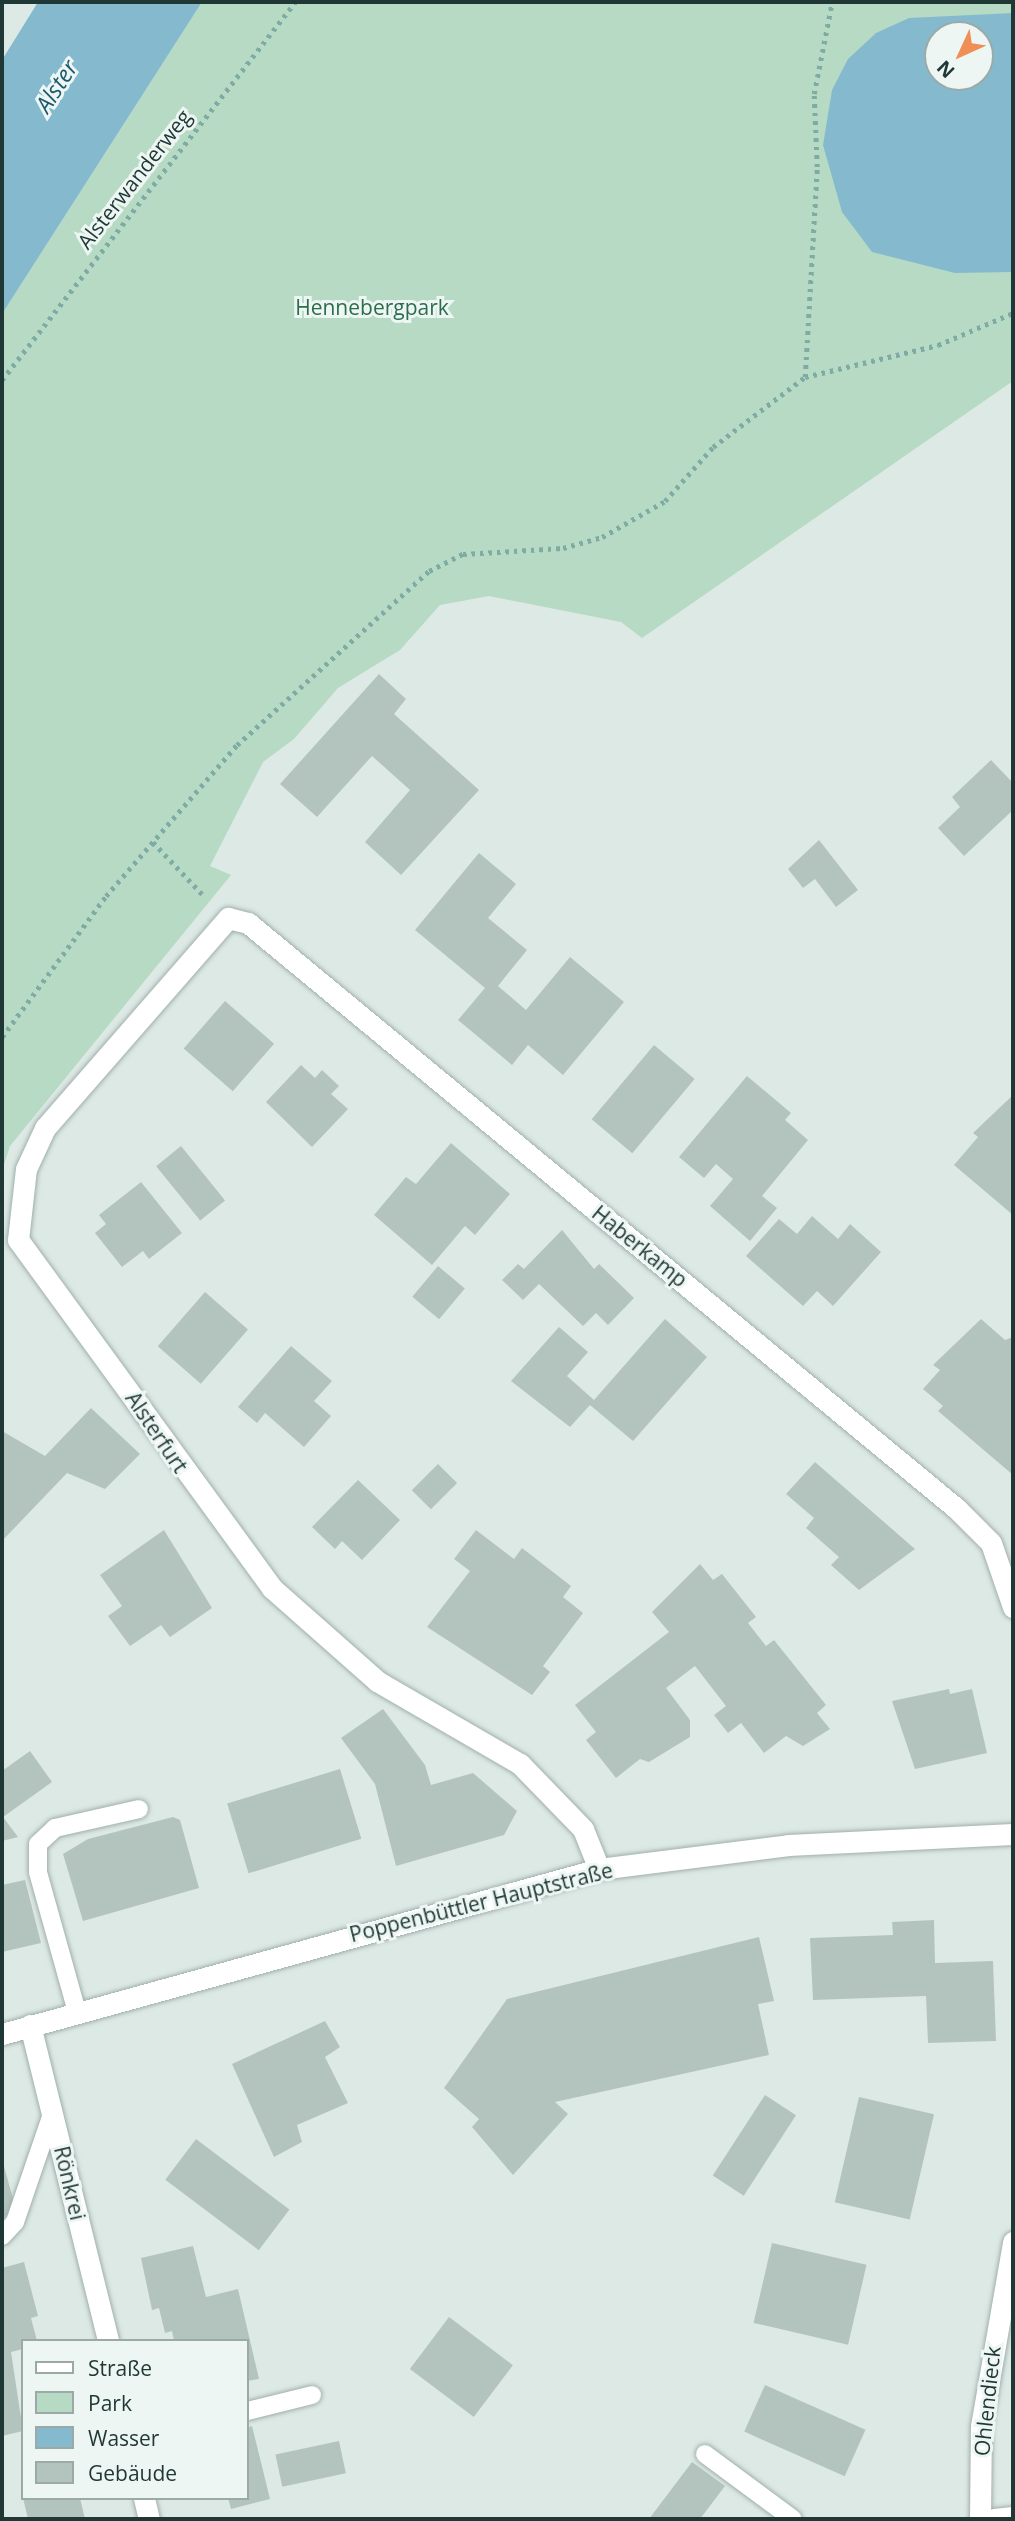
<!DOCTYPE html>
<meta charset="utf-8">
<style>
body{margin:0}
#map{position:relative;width:1015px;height:2521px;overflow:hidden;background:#dde9e5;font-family:"Open Sans",sans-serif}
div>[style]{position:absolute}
.green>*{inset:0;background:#b6dac4}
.water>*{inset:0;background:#85bace}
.building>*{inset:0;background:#b3c4bf;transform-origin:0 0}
.path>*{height:4.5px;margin-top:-2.25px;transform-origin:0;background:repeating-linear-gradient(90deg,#7eaca4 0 3.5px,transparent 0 8.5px)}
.roads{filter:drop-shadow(0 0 2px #a0b0ad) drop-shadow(0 0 2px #a0b0ad)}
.lane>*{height:18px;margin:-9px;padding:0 9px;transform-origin:9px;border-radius:9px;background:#fff}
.street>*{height:21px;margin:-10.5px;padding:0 10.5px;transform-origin:10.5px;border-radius:10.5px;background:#fff}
.secondary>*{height:21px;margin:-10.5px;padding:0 10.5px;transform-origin:10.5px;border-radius:10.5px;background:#fff}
span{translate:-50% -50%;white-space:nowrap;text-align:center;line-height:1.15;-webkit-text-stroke:6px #eef6f3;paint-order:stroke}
.street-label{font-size:21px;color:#1f3835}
.park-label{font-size:21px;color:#2b6e4d}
.water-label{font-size:23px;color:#1b5972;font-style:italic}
.frame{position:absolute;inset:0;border:4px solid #1f3835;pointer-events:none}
.legend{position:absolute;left:21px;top:2339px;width:228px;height:161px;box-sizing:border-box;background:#eef6f3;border:2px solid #9baaa7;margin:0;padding:9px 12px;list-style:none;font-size:21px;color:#1f3835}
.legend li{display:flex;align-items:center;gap:14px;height:35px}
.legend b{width:35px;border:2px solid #9baaa7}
.north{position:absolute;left:924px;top:21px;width:70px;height:70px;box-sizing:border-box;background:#eef6f3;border:2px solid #9baaa7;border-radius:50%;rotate:225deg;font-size:19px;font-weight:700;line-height:28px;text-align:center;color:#1f3835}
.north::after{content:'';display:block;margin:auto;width:24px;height:32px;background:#ef8f55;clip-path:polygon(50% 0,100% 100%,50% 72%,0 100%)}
</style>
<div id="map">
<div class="green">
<i style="clip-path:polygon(evenodd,202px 2px,1013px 2px,1013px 381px,642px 638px,621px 622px,489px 596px,440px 605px,400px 650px,338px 688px,294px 739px,263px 762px,210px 866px,231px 875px,10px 1146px,2px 1171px,2px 314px,202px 2px,938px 35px,980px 35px,980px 77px,938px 77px,938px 35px)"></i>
</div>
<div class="water">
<i style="clip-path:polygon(38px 2px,202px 2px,2px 314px,2px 60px)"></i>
<i style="clip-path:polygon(evenodd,1013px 13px,1013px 272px,955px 273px,872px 252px,842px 212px,823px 145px,832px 90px,848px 59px,876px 33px,909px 18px,1013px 13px,938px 35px,980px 35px,980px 77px,938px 77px,938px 35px)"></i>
</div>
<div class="building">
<i style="clip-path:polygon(379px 674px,406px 699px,394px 714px,479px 790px,401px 875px,365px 842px,410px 790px,372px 756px,317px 817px,280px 784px)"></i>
<i style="clip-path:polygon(991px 760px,1013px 783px,1013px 810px,964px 856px,938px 828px,960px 807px,952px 797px)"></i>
<i style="clip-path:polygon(819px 840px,858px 890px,836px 907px,815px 879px,803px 888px,788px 869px)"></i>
<i style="clip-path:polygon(479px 853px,516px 884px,488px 918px,527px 950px,498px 986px,526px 1010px,570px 957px,624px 1002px,563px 1075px,528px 1045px,512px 1065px,458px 1020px,485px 988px,415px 930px)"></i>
<i style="left:225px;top:1001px;width:65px;height:63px;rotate:41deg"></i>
<i style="left:654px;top:1045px;width:53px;height:97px;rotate:40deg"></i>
<i style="clip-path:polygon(301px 1065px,315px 1078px,322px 1070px,339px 1086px,331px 1094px,348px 1109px,312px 1147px,266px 1102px)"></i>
<i style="clip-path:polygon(747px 1076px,791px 1113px,785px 1120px,808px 1140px,762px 1196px,777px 1208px,750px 1241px,710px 1206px,733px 1179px,716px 1164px,704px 1178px,679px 1157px)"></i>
<i style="clip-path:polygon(1013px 1095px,1013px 1215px,954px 1165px,978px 1137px,973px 1133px)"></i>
<i style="clip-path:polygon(451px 1143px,510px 1194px,475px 1235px,465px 1226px,432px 1265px,374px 1215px,406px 1177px,416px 1184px)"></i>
<i style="left:181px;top:1146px;width:70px;height:32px;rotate:51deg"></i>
<i style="clip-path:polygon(141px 1182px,182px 1233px,149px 1259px,143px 1251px,122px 1267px,95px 1233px,106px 1224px,99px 1215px)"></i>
<i style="clip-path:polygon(812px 1216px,838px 1239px,850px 1224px,881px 1252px,833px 1306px,817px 1291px,803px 1306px,746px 1256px,779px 1219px,797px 1234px)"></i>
<i style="clip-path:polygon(562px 1230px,594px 1269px,599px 1264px,634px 1298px,608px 1325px,596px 1313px,583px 1326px,539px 1284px,523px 1300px,502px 1280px,518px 1264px,524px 1269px)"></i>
<i style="left:438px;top:1266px;width:35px;height:40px;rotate:40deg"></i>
<i style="left:205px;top:1292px;width:57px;height:72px;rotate:41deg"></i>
<i style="clip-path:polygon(665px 1319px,707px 1357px,633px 1441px,590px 1405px,570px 1427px,511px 1381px,559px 1327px,588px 1352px,567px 1376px,594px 1400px)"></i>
<i style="clip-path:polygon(981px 1319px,1005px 1340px,1013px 1337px,1013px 1475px,938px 1411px,943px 1406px,923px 1389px,940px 1370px,933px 1365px)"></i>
<i style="clip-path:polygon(291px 1346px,332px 1381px,314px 1401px,331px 1416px,304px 1447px,265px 1413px,257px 1423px,238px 1407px)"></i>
<i style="clip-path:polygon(91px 1408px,140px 1454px,105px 1489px,67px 1473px,2px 1541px,2px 1431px,45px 1456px)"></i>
<i style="clip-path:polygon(815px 1462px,915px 1549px,859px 1590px,831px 1565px,839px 1557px,806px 1528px,814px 1518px,786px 1494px)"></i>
<i style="left:438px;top:1464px;width:27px;height:37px;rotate:45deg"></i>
<i style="clip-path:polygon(358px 1480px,400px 1520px,362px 1560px,342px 1541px,335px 1549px,312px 1527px)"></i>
<i style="clip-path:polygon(164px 1530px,212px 1608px,170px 1637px,161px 1625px,130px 1646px,108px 1616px,122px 1606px,100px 1575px)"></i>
<i style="clip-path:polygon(476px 1530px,514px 1559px,522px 1548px,571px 1586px,563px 1597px,583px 1613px,543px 1666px,550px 1672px,532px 1695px,427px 1627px,470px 1571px,454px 1559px)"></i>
<i style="clip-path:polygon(700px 1564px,713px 1580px,722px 1574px,756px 1617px,748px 1623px,766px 1646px,774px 1640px,826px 1705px,817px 1713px,830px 1729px,803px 1746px,786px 1736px,764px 1753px,741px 1723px,728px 1733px,714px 1715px,726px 1706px,695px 1666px,666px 1688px,690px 1720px,690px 1737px,649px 1762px,640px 1759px,616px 1778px,586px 1740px,596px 1732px,575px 1705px,669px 1632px,652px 1612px)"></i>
<i style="clip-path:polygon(949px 1689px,950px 1694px,972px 1689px,987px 1753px,915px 1769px,892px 1701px)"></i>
<i style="clip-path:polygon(383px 1709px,425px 1765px,431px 1785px,473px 1773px,517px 1811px,504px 1835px,396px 1866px,375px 1784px,341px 1738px)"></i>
<i style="clip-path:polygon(30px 1751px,52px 1782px,3px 1817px,18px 1837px,2px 1841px,2px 1771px)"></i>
<i style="left:340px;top:1769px;width:73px;height:118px;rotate:73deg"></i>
<i style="clip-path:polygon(173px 1817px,180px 1820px,199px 1888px,83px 1921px,63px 1854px,88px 1839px)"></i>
<i style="clip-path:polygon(25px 1880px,41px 1943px,2px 1952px,2px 1885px)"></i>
<i style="clip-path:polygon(934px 1920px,935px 1963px,993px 1961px,996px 2041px,928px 2043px,926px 1996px,813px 2000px,810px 1938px,893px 1935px,892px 1922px)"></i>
<i style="clip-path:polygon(759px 1937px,774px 2001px,758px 2004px,769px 2055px,555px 2102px,568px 2114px,513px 2175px,472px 2127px,479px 2119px,444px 2088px,507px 1999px)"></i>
<i style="clip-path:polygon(325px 2021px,340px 2047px,325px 2057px,348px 2103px,297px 2125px,302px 2142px,274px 2157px,232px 2064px)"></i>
<i style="left:765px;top:2095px;width:37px;height:96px;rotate:33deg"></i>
<i style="left:859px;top:2097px;width:77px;height:108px;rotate:13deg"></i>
<i style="left:196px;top:2139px;width:117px;height:51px;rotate:37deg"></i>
<i style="clip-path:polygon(2px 2159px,15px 2206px,2px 2220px)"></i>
<i style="left:772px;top:2243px;width:97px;height:82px;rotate:13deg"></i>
<i style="clip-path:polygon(193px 2246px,206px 2297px,238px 2289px,259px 2379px,247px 2381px,247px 2341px,174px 2341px,172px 2331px,165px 2333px,159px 2308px,152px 2310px,141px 2258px)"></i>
<i style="clip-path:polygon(24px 2262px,38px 2316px,31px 2318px,37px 2341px,23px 2341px,23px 2349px,11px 2352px,23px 2431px,2px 2436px,2px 2268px)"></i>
<i style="left:449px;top:2317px;width:80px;height:65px;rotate:37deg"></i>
<i style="left:765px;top:2385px;width:110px;height:51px;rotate:24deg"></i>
<i style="clip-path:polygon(252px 2426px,270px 2499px,231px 2509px,228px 2498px,247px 2498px,247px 2428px)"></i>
<i style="left:339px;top:2441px;width:33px;height:65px;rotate:78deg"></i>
<i style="clip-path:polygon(692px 2462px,725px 2486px,700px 2519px,649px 2519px)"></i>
<i style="clip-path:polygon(23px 2498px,80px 2498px,85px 2519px,28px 2519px)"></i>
</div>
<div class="path">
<i style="left:805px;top:377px;width:210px;rotate:-86.7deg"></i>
<i style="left:817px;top:167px;width:73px;rotate:-92.4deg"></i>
<i style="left:814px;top:94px;width:94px;rotate:-78.9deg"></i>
<i style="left:2px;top:380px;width:478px;rotate:-52.2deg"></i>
<i style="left:153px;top:842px;width:76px;rotate:46.6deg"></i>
<i style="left:2px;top:1037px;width:175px;rotate:-53.6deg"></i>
<i style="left:106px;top:896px;width:200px;rotate:-49.1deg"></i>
<i style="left:237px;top:745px;width:259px;rotate:-42.2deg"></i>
<i style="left:429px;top:571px;width:38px;rotate:-27deg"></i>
<i style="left:463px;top:554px;width:100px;rotate:-3.4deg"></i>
<i style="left:563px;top:548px;width:41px;rotate:-15.8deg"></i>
<i style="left:602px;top:537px;width:73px;rotate:-29.7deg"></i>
<i style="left:665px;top:501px;width:72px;rotate:-48.4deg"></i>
<i style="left:713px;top:447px;width:116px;rotate:-37.3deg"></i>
<i style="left:805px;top:377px;width:137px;rotate:-13.5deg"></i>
<i style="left:938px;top:345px;width:82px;rotate:-23.1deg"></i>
</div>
<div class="roads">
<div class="lane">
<i style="left:77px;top:2012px;width:145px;rotate:-105.6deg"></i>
<i style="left:38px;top:1872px;width:28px;rotate:-90deg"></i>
<i style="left:38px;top:1844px;width:23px;rotate:-43deg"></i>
<i style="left:55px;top:1828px;width:86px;rotate:-12.7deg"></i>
<i style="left:2px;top:2236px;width:19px;rotate:-47deg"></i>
<i style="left:15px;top:2222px;width:117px;rotate:-71.1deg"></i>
<i style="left:247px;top:2411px;width:67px;rotate:-13.8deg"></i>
<i style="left:705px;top:2454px;width:109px;rotate:36.5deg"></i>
</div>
<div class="street">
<i style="left:599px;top:1869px;width:43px;rotate:-111.8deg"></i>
<i style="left:583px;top:1829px;width:91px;rotate:-134.1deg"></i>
<i style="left:520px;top:1764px;width:165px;rotate:-149.9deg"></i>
<i style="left:377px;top:1681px;width:140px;rotate:-138.5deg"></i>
<i style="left:272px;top:1588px;width:431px;rotate:-126.1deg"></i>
<i style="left:18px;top:1240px;width:71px;rotate:-83.6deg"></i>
<i style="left:26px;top:1169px;width:45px;rotate:-65.1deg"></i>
<i style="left:45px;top:1128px;width:279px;rotate:-48.9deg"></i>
<i style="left:228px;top:918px;width:21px;rotate:14deg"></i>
<i style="left:248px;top:923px;width:918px;rotate:39.57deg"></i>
<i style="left:956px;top:1508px;width:49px;rotate:45deg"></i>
<i style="left:991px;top:1543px;width:68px;rotate:71deg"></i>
<i style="left:30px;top:2025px;width:325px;rotate:76.1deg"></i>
<i style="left:144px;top:2498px;width:22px;rotate:77deg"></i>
<i style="left:980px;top:2519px;width:93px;rotate:-89.4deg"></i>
<i style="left:981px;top:2426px;width:187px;rotate:-80.1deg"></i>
<i style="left:994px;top:2519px;width:19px;rotate:-6deg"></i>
</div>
<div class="secondary">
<i style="left:2px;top:2034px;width:619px;rotate:-15.45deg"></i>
<i style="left:599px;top:1869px;width:191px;rotate:-7.2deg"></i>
<i style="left:788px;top:1845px;width:225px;rotate:-2.8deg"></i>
</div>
</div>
<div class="street-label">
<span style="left:134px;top:179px;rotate:-52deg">Alsterwanderweg</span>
<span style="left:640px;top:1246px;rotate:39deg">Haberkamp</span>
<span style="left:157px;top:1432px;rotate:56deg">Alsterfurt</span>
<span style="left:481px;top:1902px;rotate:-14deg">Poppenbüttler Hauptstraße</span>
<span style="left:70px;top:2183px;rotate:77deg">Rönkrei</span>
<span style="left:987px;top:2401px;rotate:-84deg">Ohlendieck</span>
</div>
<div class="park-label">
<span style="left:372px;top:307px">Hennebergpark</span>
</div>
<div class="water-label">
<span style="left:56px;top:86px;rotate:-57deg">Alster</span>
</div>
<div class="frame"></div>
<ul class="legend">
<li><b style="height:9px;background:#fff"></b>Straße</li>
<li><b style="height:19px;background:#b6dac4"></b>Park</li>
<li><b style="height:19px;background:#85bace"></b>Wasser</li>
<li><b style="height:19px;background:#b3c4bf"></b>Gebäude</li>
</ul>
<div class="north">N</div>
</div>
